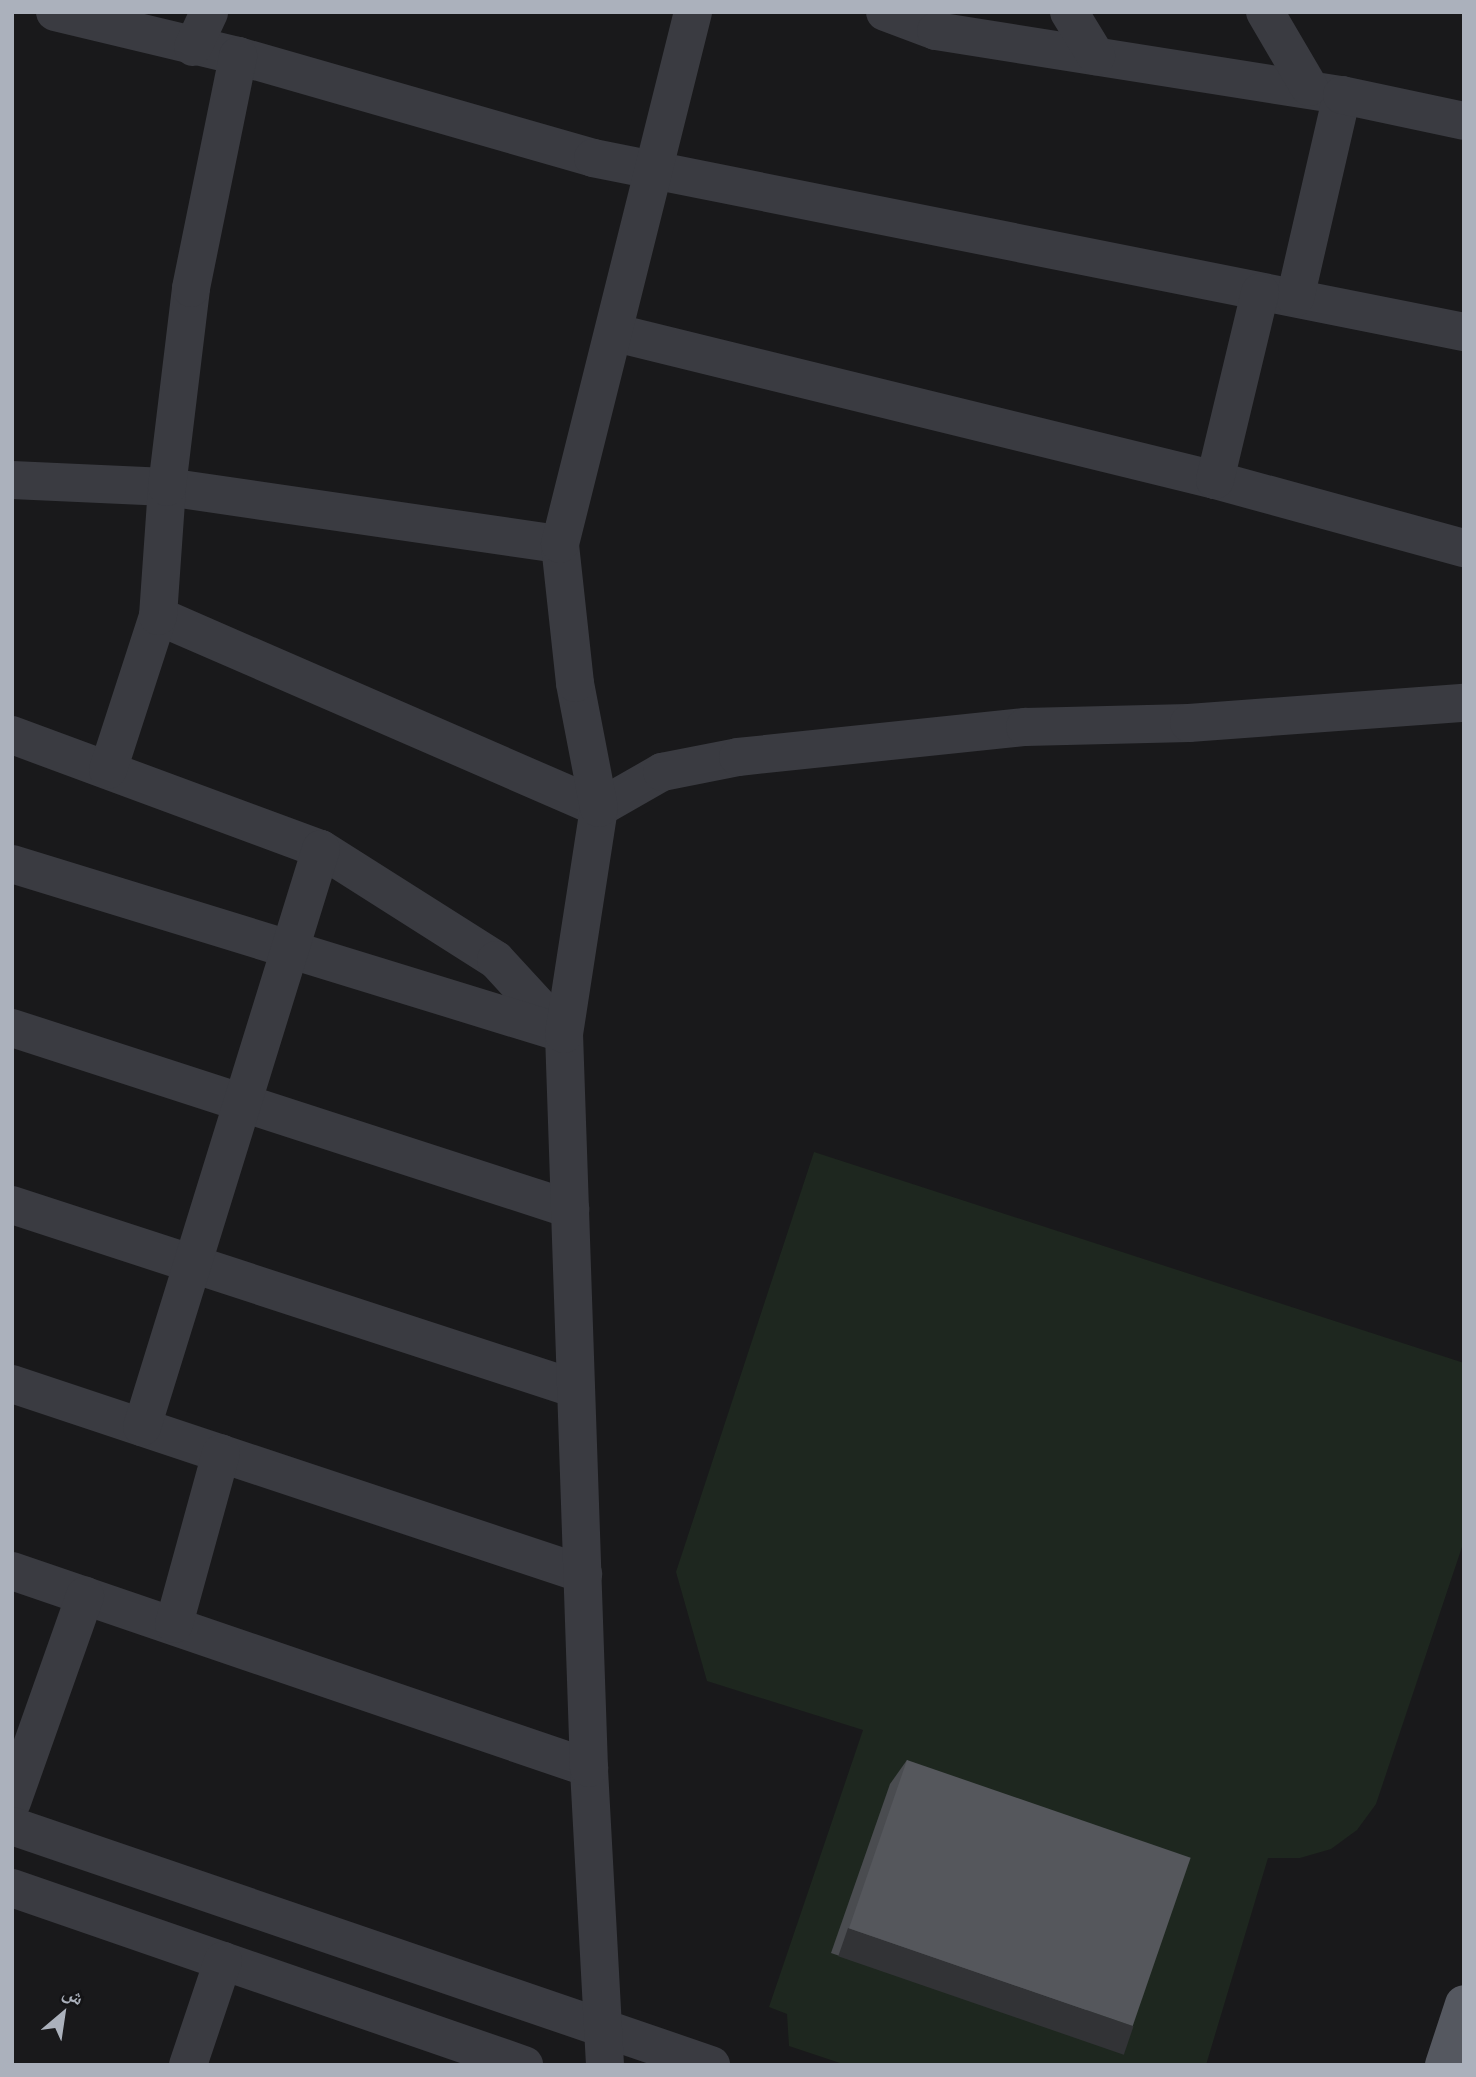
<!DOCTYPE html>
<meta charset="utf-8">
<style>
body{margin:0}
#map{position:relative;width:1476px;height:2077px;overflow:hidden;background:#19191b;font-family:"Roboto Condensed","Noto Naskh Arabic",sans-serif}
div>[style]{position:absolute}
.green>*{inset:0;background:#1e271f}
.minor>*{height:38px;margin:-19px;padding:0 19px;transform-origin:19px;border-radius:19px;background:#3a3b41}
.major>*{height:38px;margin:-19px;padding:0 19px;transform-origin:19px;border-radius:19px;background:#555860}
.wall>*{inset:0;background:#4a4c50}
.shaded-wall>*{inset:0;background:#323336;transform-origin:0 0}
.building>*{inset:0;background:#55575c;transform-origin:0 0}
span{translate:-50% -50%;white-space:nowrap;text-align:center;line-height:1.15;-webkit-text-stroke:6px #141416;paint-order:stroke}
.frame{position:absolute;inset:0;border:14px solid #abb1bc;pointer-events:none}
.north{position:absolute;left:28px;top:1979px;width:70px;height:70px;-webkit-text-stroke:5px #141416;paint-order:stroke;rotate:29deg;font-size:19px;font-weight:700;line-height:28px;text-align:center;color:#abb1bc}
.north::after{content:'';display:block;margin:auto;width:24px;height:32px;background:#abb1bc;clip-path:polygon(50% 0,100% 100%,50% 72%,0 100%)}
</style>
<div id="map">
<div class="green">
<i style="clip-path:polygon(814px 1152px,1464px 1363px,1464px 1541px,1376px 1804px,1357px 1830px,1331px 1849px,1300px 1858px,1268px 1858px,1206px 2065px,846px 2065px,789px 2046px,787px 2014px,769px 2007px,863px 1730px,707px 1681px,676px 1572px)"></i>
</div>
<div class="minor">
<i style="left:55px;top:12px;width:188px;rotate:13.5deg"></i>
<i style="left:238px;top:56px;width:369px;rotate:16deg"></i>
<i style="left:593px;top:158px;width:888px;rotate:11.3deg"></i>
<i style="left:885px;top:12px;width:54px;rotate:20.4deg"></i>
<i style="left:936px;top:31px;width:411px;rotate:9deg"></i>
<i style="left:1342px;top:95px;width:208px;rotate:103deg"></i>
<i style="left:1069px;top:12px;width:52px;rotate:58.5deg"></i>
<i style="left:1265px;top:12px;width:87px;rotate:59.6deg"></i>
<i style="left:193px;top:47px;width:38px;rotate:-65deg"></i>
<i style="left:1342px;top:95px;width:125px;rotate:12deg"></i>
<i style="left:616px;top:333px;width:617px;rotate:13.79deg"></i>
<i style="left:1215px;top:480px;width:258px;rotate:15.3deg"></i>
<i style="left:12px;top:480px;width:155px;rotate:2.6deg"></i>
<i style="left:167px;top:487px;width:397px;rotate:8.3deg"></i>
<i style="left:1215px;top:480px;width:193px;rotate:-76.5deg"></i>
<i style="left:158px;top:616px;width:481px;rotate:23.5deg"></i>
<i style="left:599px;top:808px;width:73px;rotate:-29.7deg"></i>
<i style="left:662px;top:772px;width:77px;rotate:-11.2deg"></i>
<i style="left:738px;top:757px;width:289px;rotate:-6deg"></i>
<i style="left:1025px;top:727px;width:164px;rotate:-1.4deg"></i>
<i style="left:1189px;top:723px;width:276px;rotate:-4.2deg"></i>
<i style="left:12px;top:735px;width:329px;rotate:20.3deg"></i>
<i style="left:321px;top:849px;width:207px;rotate:32.4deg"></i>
<i style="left:496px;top:960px;width:100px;rotate:47.4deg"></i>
<i style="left:108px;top:770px;width:162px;rotate:-72deg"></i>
<i style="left:158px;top:616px;width:129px;rotate:-86deg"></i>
<i style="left:167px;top:487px;width:200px;rotate:-83.1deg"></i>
<i style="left:191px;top:288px;width:237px;rotate:-78.5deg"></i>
<i style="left:12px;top:864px;width:575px;rotate:17.08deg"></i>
<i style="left:12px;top:1028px;width:587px;rotate:17.97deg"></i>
<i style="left:12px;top:1205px;width:593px;rotate:18.07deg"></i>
<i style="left:12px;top:1384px;width:602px;rotate:18.4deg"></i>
<i style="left:142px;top:1427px;width:605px;rotate:-72.79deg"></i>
<i style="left:12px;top:1571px;width:610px;rotate:18.85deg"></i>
<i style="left:174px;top:1624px;width:177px;rotate:-74.6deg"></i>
<i style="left:12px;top:1802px;width:219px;rotate:-70.5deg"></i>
<i style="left:12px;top:1826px;width:739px;rotate:18.88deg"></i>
<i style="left:12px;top:1888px;width:542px;rotate:19.07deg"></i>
<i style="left:188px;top:2065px;width:110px;rotate:-71.4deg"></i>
<i style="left:605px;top:2065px;width:297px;rotate:-93.1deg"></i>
<i style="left:589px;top:1768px;width:734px;rotate:-91.95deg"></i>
<i style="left:564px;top:1034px;width:229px;rotate:-81.2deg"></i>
<i style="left:599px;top:808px;width:127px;rotate:-100.9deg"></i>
<i style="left:575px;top:683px;width:140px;rotate:-96.2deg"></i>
<i style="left:560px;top:544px;width:548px;rotate:-75.96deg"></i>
</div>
<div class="major">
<i style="left:1444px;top:2065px;width:64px;rotate:-71.8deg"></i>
</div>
<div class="wall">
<i style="clip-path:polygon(907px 1760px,1116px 2051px,831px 1953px,890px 1784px)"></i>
</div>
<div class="shaded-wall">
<i style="left:848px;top:1928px;width:302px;height:30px;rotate:19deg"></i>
</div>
<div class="building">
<i style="left:907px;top:1760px;width:300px;height:178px;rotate:19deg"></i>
</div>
<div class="frame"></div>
<div class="north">ش</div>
</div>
